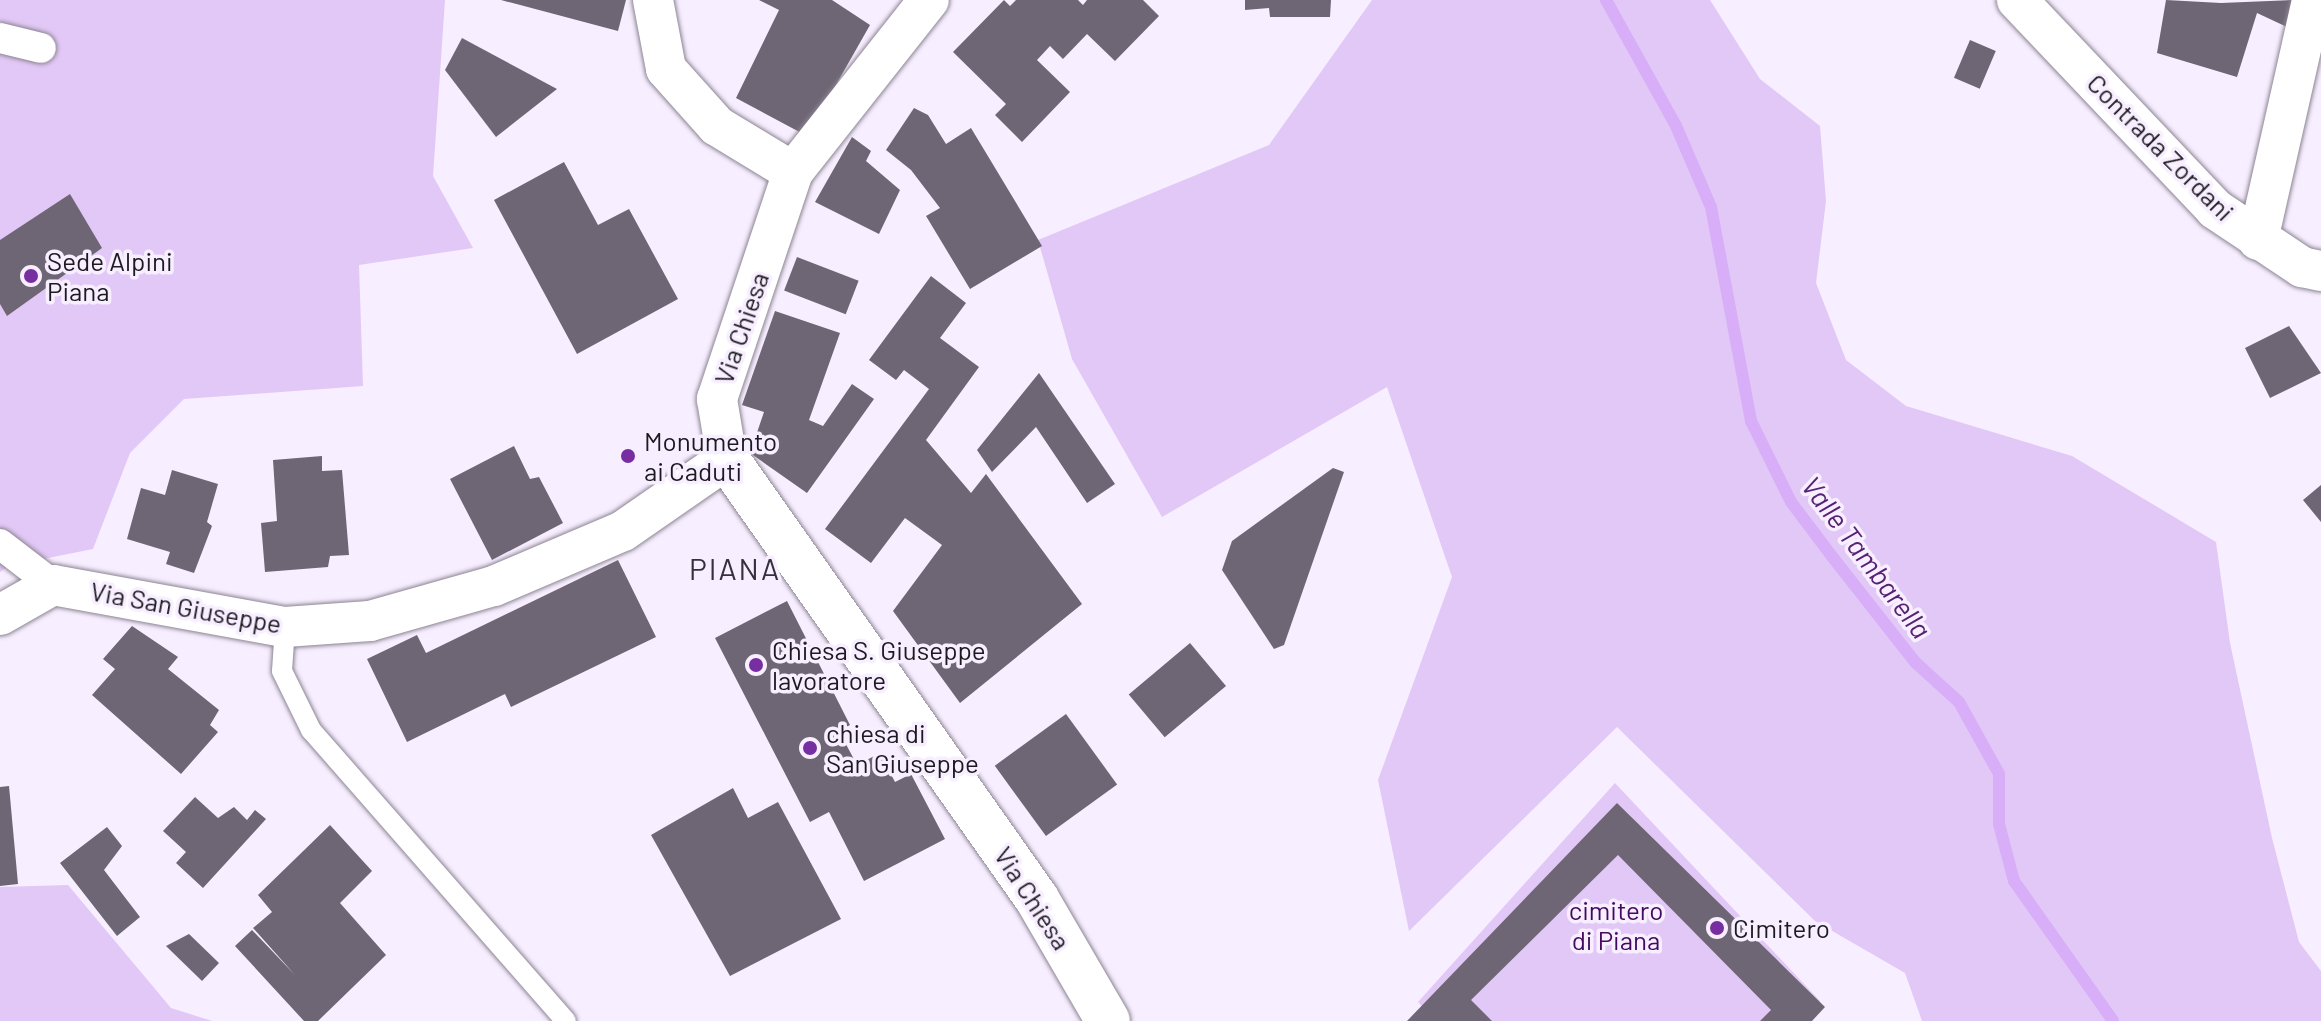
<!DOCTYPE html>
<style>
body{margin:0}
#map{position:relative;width:2321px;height:1021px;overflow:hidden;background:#f7eeff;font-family:Barlow,sans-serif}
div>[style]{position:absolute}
.green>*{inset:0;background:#e2c8f6}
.stream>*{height:12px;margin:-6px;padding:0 6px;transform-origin:6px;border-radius:6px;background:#d7aef7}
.building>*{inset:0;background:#6e6674;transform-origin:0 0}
.roads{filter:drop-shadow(0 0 2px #8c8493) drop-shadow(0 0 2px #8c8493)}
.service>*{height:20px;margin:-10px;padding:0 10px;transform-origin:10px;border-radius:10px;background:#fff}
.pedestrian>*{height:30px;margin:-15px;padding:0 15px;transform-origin:15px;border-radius:15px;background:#fff}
.minor>*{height:40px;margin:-20px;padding:0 20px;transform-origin:20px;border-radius:20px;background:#fff}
.tertiary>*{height:44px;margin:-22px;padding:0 22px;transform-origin:22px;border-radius:22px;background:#fff}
.dots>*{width:22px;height:22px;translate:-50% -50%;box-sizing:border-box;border:4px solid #f7eeff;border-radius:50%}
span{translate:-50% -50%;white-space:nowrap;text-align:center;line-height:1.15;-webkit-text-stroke:7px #f7eeff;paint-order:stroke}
.street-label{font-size:26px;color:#1c191f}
.poi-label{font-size:26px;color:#1c191f}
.left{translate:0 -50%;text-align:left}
.park-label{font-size:26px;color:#42095f}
.water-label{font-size:28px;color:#552274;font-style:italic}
.quarter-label{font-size:30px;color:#362f3c;letter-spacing:2px}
</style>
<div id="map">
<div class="green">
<i style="clip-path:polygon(0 0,445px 0,433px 176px,473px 248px,359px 265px,363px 386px,184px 399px,130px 453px,93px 549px,8px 566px,0 572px)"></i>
<i style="clip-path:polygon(1372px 0,1710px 0,1760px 79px,1820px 126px,1826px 201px,1816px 283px,1846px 360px,1906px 406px,2072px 456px,2216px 542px,2230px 643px,2272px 838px,2299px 942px,2321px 971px,2321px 1021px,1922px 1021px,1905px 973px,1815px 921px,1617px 727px,1409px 931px,1378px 780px,1452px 577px,1387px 387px,1162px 517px,1072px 359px,1038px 240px,1269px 145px)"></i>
<i style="clip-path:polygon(1615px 783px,1820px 1001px,1799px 1021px,1436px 1021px,1418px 1002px)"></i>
<i style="clip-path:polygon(68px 885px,171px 1008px,212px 1021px,0 1021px,0 887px)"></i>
</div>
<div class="stream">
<i style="left:1606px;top:0;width:144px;rotate:60.9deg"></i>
<i style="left:1676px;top:126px;width:88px;rotate:66.6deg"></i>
<i style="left:1711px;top:207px;width:218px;rotate:79.4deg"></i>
<i style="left:1751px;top:421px;width:90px;rotate:63.7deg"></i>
<i style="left:1791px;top:502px;width:71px;rotate:53deg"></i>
<i style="left:1834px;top:559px;width:131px;rotate:51.8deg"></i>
<i style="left:1915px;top:662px;width:59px;rotate:42.3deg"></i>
<i style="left:1959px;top:702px;width:82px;rotate:60.9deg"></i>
<i style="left:1999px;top:774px;width:50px;rotate:90deg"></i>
<i style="left:1999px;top:824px;width:59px;rotate:75.3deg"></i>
<i style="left:2014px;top:881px;width:171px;rotate:54.7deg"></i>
</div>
<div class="building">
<i style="clip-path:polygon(501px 0,626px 0,618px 31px)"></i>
<i style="clip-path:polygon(759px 0,832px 0,870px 25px,807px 136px,736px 98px,779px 10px)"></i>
<i style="clip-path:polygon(1004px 0,1010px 6px,1016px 0,1078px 0,1083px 5px,1087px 0,1143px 0,1159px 16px,1115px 61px,1087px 34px,1063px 59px,1050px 46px,1037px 60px,1070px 92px,1022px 142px,995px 115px,1006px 104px,953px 52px)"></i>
<i style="clip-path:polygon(1245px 0,1331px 0,1330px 17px,1270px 17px,1269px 8px,1245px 10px)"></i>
<i style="clip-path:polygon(2166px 0,2221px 3px,2293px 0,2287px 27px,2257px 13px,2237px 77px,2157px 53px)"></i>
<i style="clip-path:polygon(462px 38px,557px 89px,496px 137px,445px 70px)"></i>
<i style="left:1970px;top:40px;width:28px;height:41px;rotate:23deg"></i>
<i style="clip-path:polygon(914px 108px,928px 115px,946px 144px,971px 128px,1042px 246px,970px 289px,926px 216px,940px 208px,911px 170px,886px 150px)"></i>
<i style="clip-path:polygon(852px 137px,871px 151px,866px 161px,900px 190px,879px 234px,815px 202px)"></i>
<i style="clip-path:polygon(564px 162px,598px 225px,629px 209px,678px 299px,577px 354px,494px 200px)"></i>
<i style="clip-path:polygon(70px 194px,102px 248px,7px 316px,0 304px,0 240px)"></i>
<i style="left:797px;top:257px;width:66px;height:36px;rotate:21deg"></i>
<i style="clip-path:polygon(931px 276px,966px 303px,940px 338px,979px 367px,926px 440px,971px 493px,986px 474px,1082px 604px,960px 703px,893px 611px,942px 545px,905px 518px,871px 563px,825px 529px,929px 389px,904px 370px,896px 380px,869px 360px)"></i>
<i style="clip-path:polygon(775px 311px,840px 333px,809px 420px,823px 426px,852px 384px,874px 399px,807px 493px,750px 453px,764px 412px,742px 405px)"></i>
<i style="clip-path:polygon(2289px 326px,2321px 373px,2270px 398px,2245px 348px)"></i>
<i style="clip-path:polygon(1039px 373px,1115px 484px,1087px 503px,1036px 427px,992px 472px,977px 450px)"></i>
<i style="clip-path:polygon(514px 446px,530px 479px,539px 477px,563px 523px,492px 560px,450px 479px)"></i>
<i style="clip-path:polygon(322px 456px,322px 471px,342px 470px,349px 555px,330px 556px,328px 567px,265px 572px,261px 523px,277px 521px,273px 460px)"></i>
<i style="clip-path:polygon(1333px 468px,1344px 472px,1284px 645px,1274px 649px,1222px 570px,1232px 541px)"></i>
<i style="clip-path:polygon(172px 470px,218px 484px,207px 522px,212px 526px,194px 573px,166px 564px,170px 552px,127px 539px,141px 488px,165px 495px)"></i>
<i style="clip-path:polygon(2321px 485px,2321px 522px,2303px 500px)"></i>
<i style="clip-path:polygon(618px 560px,656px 637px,511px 707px,505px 694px,407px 742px,367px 659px,417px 635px,426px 653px)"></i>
<i style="clip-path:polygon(787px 601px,850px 725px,839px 731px,857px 765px,880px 753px,895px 782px,911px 774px,945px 839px,864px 881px,829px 812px,810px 822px,715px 638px)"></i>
<i style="clip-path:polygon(132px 626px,178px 657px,168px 669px,219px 710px,210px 725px,218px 732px,181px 774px,92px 695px,115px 669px,103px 659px)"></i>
<i style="left:1190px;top:643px;width:56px;height:80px;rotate:50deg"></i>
<i style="left:1066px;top:714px;width:87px;height:88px;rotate:54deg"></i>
<i style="clip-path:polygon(9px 786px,18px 884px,0 886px,0 787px)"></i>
<i style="clip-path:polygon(733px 788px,748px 818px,778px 802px,841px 919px,730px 976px,651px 835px)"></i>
<i style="clip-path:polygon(195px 797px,218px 818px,234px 807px,247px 820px,255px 810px,266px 819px,203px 888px,176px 863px,186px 852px,163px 831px)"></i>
<i style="clip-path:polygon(1617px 803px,1825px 1007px,1812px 1021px,1760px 1021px,1771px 1010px,1618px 855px,1471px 1000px,1492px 1021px,1407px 1021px)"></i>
<i style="clip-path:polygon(330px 825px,372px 871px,340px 903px,386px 955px,318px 1021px,304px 1021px,235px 946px,252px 930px,295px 975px,253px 928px,272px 912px,258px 895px)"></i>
<i style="clip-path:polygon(107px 827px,122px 846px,104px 870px,140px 917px,117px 936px,60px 863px)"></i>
<i style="clip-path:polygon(189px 934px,219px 963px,202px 981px,166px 946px)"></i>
</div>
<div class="roads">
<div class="service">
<i style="left:285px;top:627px;width:44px;rotate:93.9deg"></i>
<i style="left:282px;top:671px;width:66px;rotate:63.8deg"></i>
<i style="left:311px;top:730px;width:387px;rotate:48.8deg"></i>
</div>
<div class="pedestrian">
<i style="left:0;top:38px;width:42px;rotate:13.7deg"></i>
<i style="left:0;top:544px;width:67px;rotate:37.7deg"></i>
</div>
<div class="minor">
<i style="left:653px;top:0;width:70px;rotate:79.3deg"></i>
<i style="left:666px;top:69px;width:76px;rotate:48.2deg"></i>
<i style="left:717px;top:126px;width:89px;rotate:31.2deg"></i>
<i style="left:2017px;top:0;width:288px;rotate:46.5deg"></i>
<i style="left:2215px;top:209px;width:105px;rotate:33.7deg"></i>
<i style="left:2302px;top:267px;width:19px;rotate:12deg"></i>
<i style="left:2258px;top:240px;width:246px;rotate:-77.3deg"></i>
<i style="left:0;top:615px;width:61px;rotate:-29.5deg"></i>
<i style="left:53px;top:585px;width:236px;rotate:10.3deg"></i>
<i style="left:285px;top:627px;width:85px;rotate:-4deg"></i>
<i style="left:370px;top:621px;width:129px;rotate:-15.8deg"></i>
<i style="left:494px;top:586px;width:140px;rotate:-23.1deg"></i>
<i style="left:623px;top:531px;width:126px;rotate:-34.7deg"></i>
<i style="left:727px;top:459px;width:61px;rotate:-99.5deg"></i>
<i style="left:717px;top:399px;width:239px;rotate:-71.5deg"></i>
<i style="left:793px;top:172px;width:219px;rotate:-51.7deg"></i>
</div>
<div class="tertiary">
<i style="left:727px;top:459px;width:538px;rotate:54.83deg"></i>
<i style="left:1037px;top:899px;width:141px;rotate:59.8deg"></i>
</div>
</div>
<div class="dots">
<i style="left:31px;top:276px;background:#762ea1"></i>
<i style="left:628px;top:456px;background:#762ea1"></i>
<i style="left:756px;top:665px;background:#762ea1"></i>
<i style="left:810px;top:748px;background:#762ea1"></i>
<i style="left:1717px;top:928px;background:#762ea1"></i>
</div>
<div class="street-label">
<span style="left:2161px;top:147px;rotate:45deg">Contrada Zordani</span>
<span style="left:741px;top:328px;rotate:-71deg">Via Chiesa</span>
<span style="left:186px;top:607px;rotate:10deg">Via San Giuseppe</span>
<span style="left:1033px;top:898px;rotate:57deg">Via Chiesa</span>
</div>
<div class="poi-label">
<span class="left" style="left:47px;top:276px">Sede Alpini<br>Piana</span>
<span class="left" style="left:644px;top:456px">Monumento<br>ai Caduti</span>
<span class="left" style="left:772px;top:665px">Chiesa S. Giuseppe<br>lavoratore</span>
<span class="left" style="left:826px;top:748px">chiesa di<br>San Giuseppe</span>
<span class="left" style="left:1733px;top:928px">Cimitero</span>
</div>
<div class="park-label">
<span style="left:1616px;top:925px">cimitero<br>di Piana</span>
</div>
<div class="water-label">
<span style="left:1867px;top:557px;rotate:53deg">Valle Tambarella</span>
</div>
<div class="quarter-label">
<span style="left:735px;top:568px">PIANA</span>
</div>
</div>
